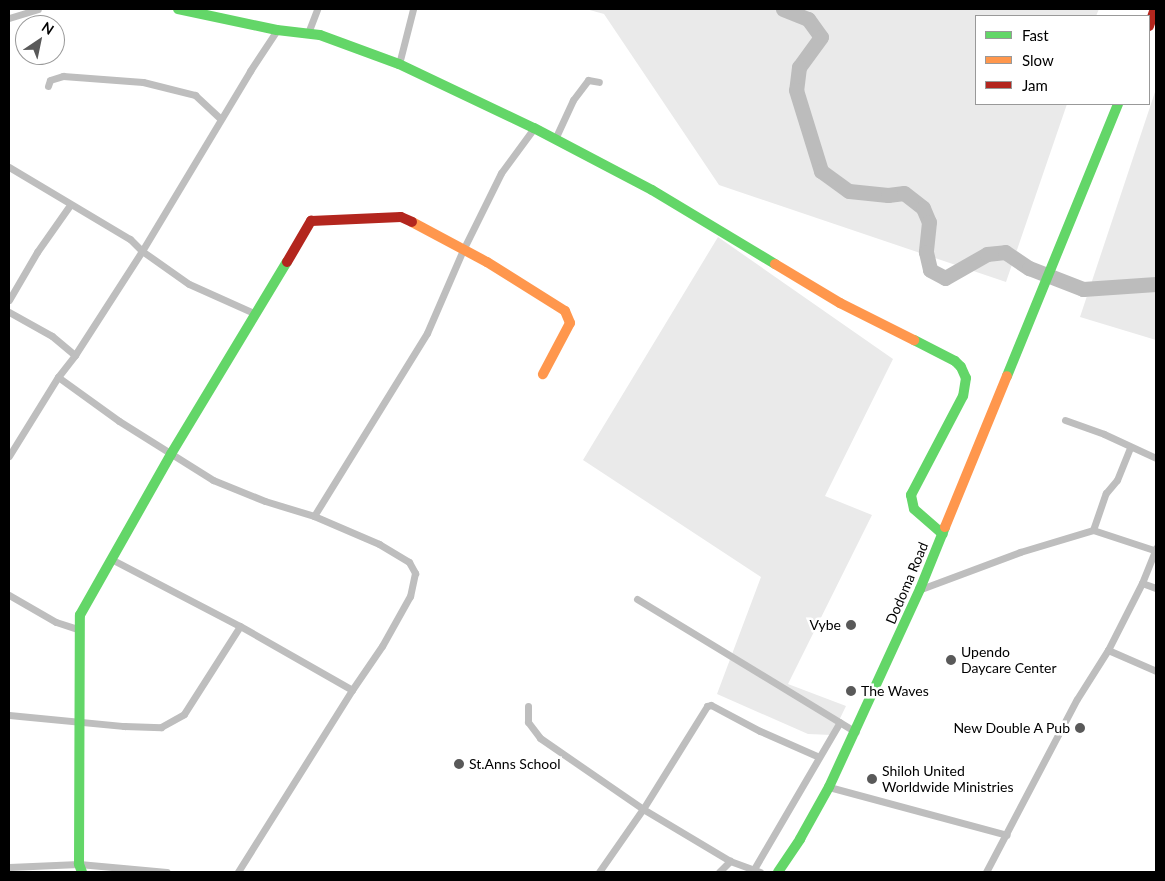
<!DOCTYPE html>
<style>
body{margin:0}
#map{position:relative;width:1165px;height:881px;overflow:hidden;background:#fff;font-family:Lato,sans-serif}
div>[style]{position:absolute}
.green>*{inset:0;background:#eaeaea}
.river>*{height:15px;margin:-7.5px;padding:0 7.5px;transform-origin:7.5px;border-radius:7.5px;background:#bcbcbc}
.street>*{height:7px;margin:-3.5px;padding:0 3.5px;transform-origin:3.5px;border-radius:3.5px;background:#bebebe}
.fast>*{height:10px;margin:-5px;padding:0 5px;transform-origin:5px;border-radius:5px;background:#63d668}
.slow>*{height:10px;margin:-5px;padding:0 5px;transform-origin:5px;border-radius:5px;background:#ff974d}
.jam>*{height:10px;margin:-5px;padding:0 5px;transform-origin:5px;border-radius:5px;background:#b3261e}
.dots>*{width:14px;height:14px;translate:-50% -50%;box-sizing:border-box;border:2px solid #fff;border-radius:50%}
span{translate:-50% -50%;white-space:nowrap;text-align:center;line-height:1.15;-webkit-text-stroke:5px #fff;paint-order:stroke}
.street-label{font-size:14px;color:#000}
.poi-label{font-size:14px;color:#000}
.right{translate:-100% -50%;text-align:right}
.left{translate:0 -50%;text-align:left}
.frame{position:absolute;inset:0;border:10px solid #000;pointer-events:none}
.legend{position:absolute;left:975px;top:15px;width:175px;height:90px;box-sizing:border-box;background:#fff;border:1px solid #999;margin:0;padding:6px 9px;list-style:none;font-size:15px;color:#000}
.legend li{display:flex;align-items:center;gap:10px;height:25px}
.legend b{width:25px;border:1px solid #999}
.north{position:absolute;left:15px;top:15px;width:50px;height:50px;box-sizing:border-box;background:#fff;border:1px solid #999;border-radius:50%;rotate:34deg;font-size:14px;font-weight:700;line-height:20px;text-align:center;color:#000}
.north::after{content:'';display:block;margin:auto;width:18px;height:22px;background:#595959;clip-path:polygon(50% 0,100% 100%,50% 72%,0 100%)}
</style>
<div id="map">
<div class="green">
<i style="clip-path:polygon(586px 9px,1099px 9px,1096px 16px,976px 16px,976px 104px,1067px 104px,1006px 282px,719px 185px,604px 14px)"></i>
<i style="clip-path:polygon(1156px 89px,1156px 340px,1080px 317px)"></i>
<i style="clip-path:polygon(718px 237px,893px 359px,825px 496px,872px 515px,788px 684px,846px 706px,832px 735px,808px 734px,717px 694px,761px 577px,583px 460px)"></i>
</div>
<div class="river">
<i style="left:783px;top:9px;width:27px;rotate:22deg"></i>
<i style="left:808px;top:19px;width:22px;rotate:54deg"></i>
<i style="left:821px;top:37px;width:37px;rotate:126deg"></i>
<i style="left:799px;top:67px;width:23px;rotate:97deg"></i>
<i style="left:796px;top:90px;width:85px;rotate:72.8deg"></i>
<i style="left:821px;top:171px;width:34px;rotate:36deg"></i>
<i style="left:849px;top:191px;width:39px;rotate:6deg"></i>
<i style="left:888px;top:195px;width:16px;rotate:-7deg"></i>
<i style="left:904px;top:193px;width:24px;rotate:38deg"></i>
<i style="left:923px;top:208px;width:15px;rotate:67deg"></i>
<i style="left:929px;top:222px;width:30px;rotate:96deg"></i>
<i style="left:926px;top:252px;width:18px;rotate:77deg"></i>
<i style="left:930px;top:270px;width:17px;rotate:28deg"></i>
<i style="left:945px;top:278px;width:48px;rotate:-29.7deg"></i>
<i style="left:987px;top:254px;width:18px;rotate:-6deg"></i>
<i style="left:1005px;top:252px;width:29px;rotate:34deg"></i>
<i style="left:1029px;top:268px;width:58px;rotate:21.3deg"></i>
<i style="left:1083px;top:289px;width:73px;rotate:-3.9deg"></i>
</div>
<div class="street">
<i style="left:9px;top:18px;width:30px;rotate:-17deg"></i>
<i style="left:308px;top:33px;width:26px;rotate:-69deg"></i>
<i style="left:399px;top:64px;width:57px;rotate:-75.7deg"></i>
<i style="left:48px;top:86px;width:6px;rotate:-72deg"></i>
<i style="left:50px;top:80px;width:14px;rotate:-17deg"></i>
<i style="left:63px;top:76px;width:80px;rotate:4.3deg"></i>
<i style="left:143px;top:82px;width:54px;rotate:14deg"></i>
<i style="left:195px;top:95px;width:35px;rotate:43deg"></i>
<i style="left:555px;top:139px;width:43px;rotate:-65.2deg"></i>
<i style="left:573px;top:100px;width:25px;rotate:-53deg"></i>
<i style="left:588px;top:80px;width:11px;rotate:10deg"></i>
<i style="left:9px;top:167px;width:141px;rotate:30.8deg"></i>
<i style="left:130px;top:239px;width:17px;rotate:45deg"></i>
<i style="left:142px;top:251px;width:57px;rotate:35.1deg"></i>
<i style="left:189px;top:284px;width:73px;rotate:24.1deg"></i>
<i style="left:9px;top:300px;width:56px;rotate:-59.7deg"></i>
<i style="left:37px;top:252px;width:57px;rotate:-54.9deg"></i>
<i style="left:9px;top:312px;width:49px;rotate:29.2deg"></i>
<i style="left:52px;top:336px;width:30px;rotate:40deg"></i>
<i style="left:58px;top:377px;width:75px;rotate:35.8deg"></i>
<i style="left:119px;top:421px;width:111px;rotate:32.1deg"></i>
<i style="left:213px;top:480px;width:56px;rotate:22deg"></i>
<i style="left:265px;top:501px;width:51px;rotate:17deg"></i>
<i style="left:314px;top:516px;width:71px;rotate:23.3deg"></i>
<i style="left:379px;top:544px;width:35px;rotate:31deg"></i>
<i style="left:409px;top:562px;width:13px;rotate:61deg"></i>
<i style="left:415px;top:573px;width:24px;rotate:102deg"></i>
<i style="left:410px;top:596px;width:57px;rotate:119.2deg"></i>
<i style="left:382px;top:646px;width:53px;rotate:124.3deg"></i>
<i style="left:1065px;top:420px;width:41px;rotate:19.7deg"></i>
<i style="left:1104px;top:434px;width:57px;rotate:24.8deg"></i>
<i style="left:9px;top:456px;width:93px;rotate:-58.2deg"></i>
<i style="left:58px;top:377px;width:28px;rotate:-52deg"></i>
<i style="left:75px;top:355px;width:124px;rotate:-57.2deg"></i>
<i style="left:142px;top:251px;width:210px;rotate:-59deg"></i>
<i style="left:250px;top:71px;width:49px;rotate:-56.6deg"></i>
<i style="left:314px;top:516px;width:215px;rotate:-58.3deg"></i>
<i style="left:427px;top:333px;width:90px;rotate:-66.6deg"></i>
<i style="left:463px;top:250px;width:86px;rotate:-63.7deg"></i>
<i style="left:501px;top:173px;width:56px;rotate:-53.7deg"></i>
<i style="left:1093px;top:530px;width:39px;rotate:-71deg"></i>
<i style="left:1106px;top:493px;width:17px;rotate:-50deg"></i>
<i style="left:1117px;top:480px;width:35px;rotate:-68deg"></i>
<i style="left:113px;top:560px;width:143px;rotate:27.5deg"></i>
<i style="left:240px;top:626px;width:129px;rotate:29.7deg"></i>
<i style="left:352px;top:690px;width:215px;rotate:122.1deg"></i>
<i style="left:1142px;top:583px;width:15px;rotate:20deg"></i>
<i style="left:921px;top:589px;width:106px;rotate:-20.5deg"></i>
<i style="left:1020px;top:552px;width:76px;rotate:-16.8deg"></i>
<i style="left:1093px;top:530px;width:64px;rotate:18.2deg"></i>
<i style="left:9px;top:595px;width:54px;rotate:29.9deg"></i>
<i style="left:56px;top:622px;width:23px;rotate:18deg"></i>
<i style="left:637px;top:599px;width:256px;rotate:31.3deg"></i>
<i style="left:1108px;top:650px;width:52px;rotate:23.6deg"></i>
<i style="left:528px;top:706px;width:16px;rotate:90deg"></i>
<i style="left:528px;top:722px;width:20px;rotate:53deg"></i>
<i style="left:540px;top:738px;width:125px;rotate:34.6deg"></i>
<i style="left:643px;top:809px;width:101px;rotate:30.9deg"></i>
<i style="left:730px;top:861px;width:32px;rotate:20deg"></i>
<i style="left:9px;top:715px;width:116px;rotate:5.5deg"></i>
<i style="left:124px;top:726px;width:37px;rotate:2deg"></i>
<i style="left:161px;top:727px;width:26px;rotate:-29deg"></i>
<i style="left:184px;top:714px;width:104px;rotate:-57.5deg"></i>
<i style="left:829px;top:787px;width:184px;rotate:15.1deg"></i>
<i style="left:9px;top:867px;width:70px;rotate:-2.5deg"></i>
<i style="left:79px;top:864px;width:88px;rotate:5.2deg"></i>
<i style="left:754px;top:869px;width:170px;rotate:-59.7deg"></i>
<i style="left:599px;top:872px;width:77px;rotate:-55.1deg"></i>
<i style="left:643px;top:809px;width:121px;rotate:-58.1deg"></i>
<i style="left:707px;top:706px;width:4px;rotate:-14deg"></i>
<i style="left:711px;top:705px;width:55px;rotate:28deg"></i>
<i style="left:760px;top:731px;width:64px;rotate:23.8deg"></i>
<i style="left:719px;top:872px;width:16px;rotate:-45deg"></i>
<i style="left:986px;top:872px;width:195px;rotate:-62.3deg"></i>
<i style="left:1077px;top:699px;width:58px;rotate:-57.7deg"></i>
<i style="left:1108px;top:650px;width:75px;rotate:-63.1deg"></i>
<i style="left:1142px;top:583px;width:38px;rotate:-68deg"></i>
</div>
<div class="fast">
<i style="left:178px;top:9px;width:101px;rotate:12deg"></i>
<i style="left:277px;top:30px;width:43px;rotate:6.6deg"></i>
<i style="left:320px;top:35px;width:84px;rotate:20.2deg"></i>
<i style="left:399px;top:64px;width:149px;rotate:25.4deg"></i>
<i style="left:534px;top:128px;width:133px;rotate:27.7deg"></i>
<i style="left:652px;top:190px;width:144px;rotate:31deg"></i>
<i style="left:914px;top:340px;width:46px;rotate:27.1deg"></i>
<i style="left:955px;top:361px;width:8px;rotate:45deg"></i>
<i style="left:961px;top:367px;width:12px;rotate:66deg"></i>
<i style="left:966px;top:378px;width:18px;rotate:99deg"></i>
<i style="left:963px;top:396px;width:112px;rotate:117.7deg"></i>
<i style="left:911px;top:495px;width:14px;rotate:78deg"></i>
<i style="left:914px;top:509px;width:38px;rotate:41deg"></i>
<i style="left:1007px;top:376px;width:294px;rotate:-67.8deg"></i>
<i style="left:82px;top:872px;width:9px;rotate:-111deg"></i>
<i style="left:79px;top:864px;width:249px;rotate:-89.8deg"></i>
<i style="left:80px;top:615px;width:185px;rotate:-60.5deg"></i>
<i style="left:171px;top:454px;width:224px;rotate:-58.9deg"></i>
<i style="left:778px;top:872px;width:40px;rotate:-56deg"></i>
<i style="left:800px;top:839px;width:60px;rotate:-60.9deg"></i>
<i style="left:829px;top:787px;width:218px;rotate:-65.3deg"></i>
<i style="left:920px;top:589px;width:67px;rotate:-68deg"></i>
</div>
<div class="slow">
<i style="left:412px;top:222px;width:85px;rotate:28.1deg"></i>
<i style="left:487px;top:262px;width:92px;rotate:32.1deg"></i>
<i style="left:565px;top:311px;width:13px;rotate:67deg"></i>
<i style="left:570px;top:323px;width:58px;rotate:117.9deg"></i>
<i style="left:775px;top:264px;width:76px;rotate:31deg"></i>
<i style="left:840px;top:303px;width:83px;rotate:26.6deg"></i>
<i style="left:945px;top:527px;width:163px;rotate:-67.7deg"></i>
</div>
<div class="jam">
<i style="left:1149px;top:26px;width:18px;rotate:-71deg"></i>
<i style="left:287px;top:262px;width:48px;rotate:-59.7deg"></i>
<i style="left:311px;top:221px;width:90px;rotate:-2.5deg"></i>
<i style="left:401px;top:217px;width:12px;rotate:24deg"></i>
</div>
<div class="dots">
<i style="left:851px;top:625px;background:#595959"></i>
<i style="left:951px;top:660px;background:#595959"></i>
<i style="left:851px;top:691px;background:#595959"></i>
<i style="left:1080px;top:728px;background:#595959"></i>
<i style="left:459px;top:764px;background:#595959"></i>
<i style="left:872px;top:779px;background:#595959"></i>
</div>
<div class="street-label">
<span style="left:907px;top:583px;rotate:-67deg">Dodoma Road</span>
</div>
<div class="poi-label">
<span class="right" style="left:841px;top:625px">Vybe</span>
<span class="left" style="left:961px;top:660px">Upendo<br>Daycare Center</span>
<span class="left" style="left:861px;top:691px">The Waves</span>
<span class="right" style="left:1070px;top:728px">New Double A Pub</span>
<span class="left" style="left:469px;top:764px">St.Anns School</span>
<span class="left" style="left:882px;top:779px">Shiloh United<br>Worldwide Ministries</span>
</div>
<div class="frame"></div>
<ul class="legend">
<li><b style="height:6px;background:#63d668"></b>Fast</li>
<li><b style="height:6px;background:#ff974d"></b>Slow</li>
<li><b style="height:6px;background:#b3261e"></b>Jam</li>
</ul>
<div class="north">N</div>
</div>
